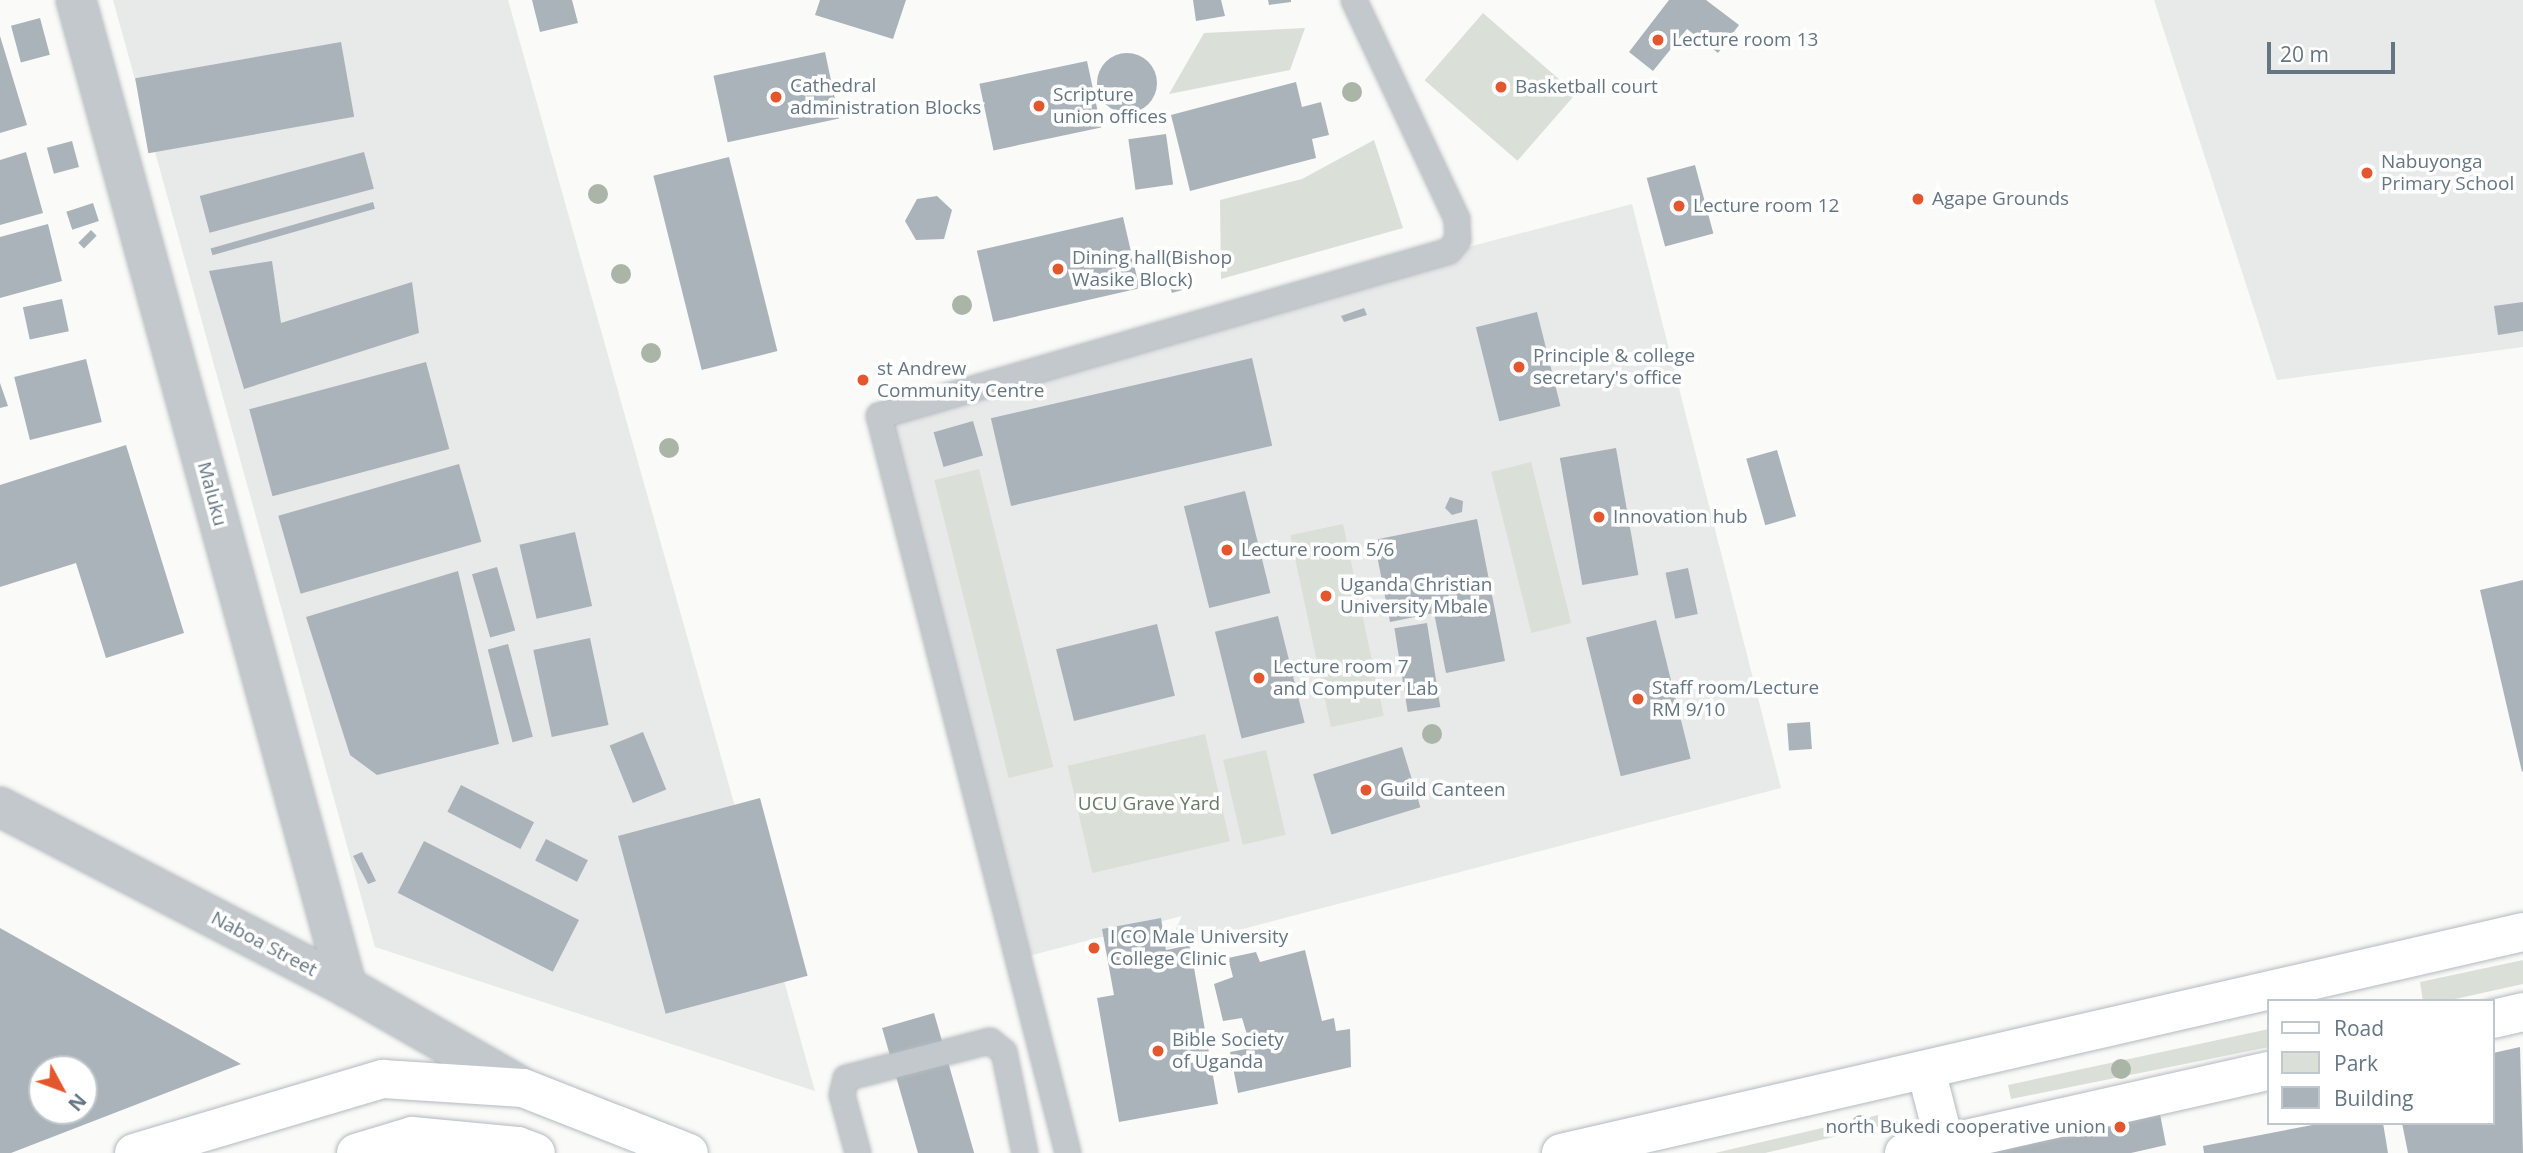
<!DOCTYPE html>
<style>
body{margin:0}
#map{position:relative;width:2523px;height:1153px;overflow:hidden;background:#fafaf8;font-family:"Open Sans",sans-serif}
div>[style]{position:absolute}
.built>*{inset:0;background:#e8e9e9}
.green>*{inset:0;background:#dadfd7;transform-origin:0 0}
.building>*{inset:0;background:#aab3b9;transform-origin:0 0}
.round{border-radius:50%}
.roads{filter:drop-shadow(0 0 2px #b3babf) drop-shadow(0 0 2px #b3babf)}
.service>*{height:24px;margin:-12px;padding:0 12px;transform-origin:12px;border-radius:12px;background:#c3c8cc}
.minor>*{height:38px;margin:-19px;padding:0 19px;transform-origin:19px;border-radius:19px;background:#c3c8cc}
.secondary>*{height:38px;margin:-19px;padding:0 19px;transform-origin:19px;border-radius:19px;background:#fff}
.trees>*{width:20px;height:20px;margin:-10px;border-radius:50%;background:#aab4a7}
.dots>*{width:19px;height:19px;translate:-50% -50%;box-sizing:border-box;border:4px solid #fff;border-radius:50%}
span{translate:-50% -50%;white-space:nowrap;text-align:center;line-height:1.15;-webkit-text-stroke:7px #fff;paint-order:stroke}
.poi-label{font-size:19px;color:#657683}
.left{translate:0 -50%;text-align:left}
.right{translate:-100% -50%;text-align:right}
.street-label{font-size:19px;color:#657683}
.park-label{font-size:19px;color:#687a64}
.legend{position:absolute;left:2267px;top:999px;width:228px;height:126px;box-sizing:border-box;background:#fff;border:2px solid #c1c8cd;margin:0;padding:9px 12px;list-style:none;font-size:21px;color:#657683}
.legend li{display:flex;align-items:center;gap:14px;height:35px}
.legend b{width:35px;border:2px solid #c1c8cd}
.north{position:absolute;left:28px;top:1055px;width:70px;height:70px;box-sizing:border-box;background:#fff;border:2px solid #c1c8cd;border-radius:50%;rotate:131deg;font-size:19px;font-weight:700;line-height:28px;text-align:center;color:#657683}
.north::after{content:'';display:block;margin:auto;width:24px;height:32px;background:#e4572e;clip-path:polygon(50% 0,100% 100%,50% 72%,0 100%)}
.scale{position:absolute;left:2267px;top:42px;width:128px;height:32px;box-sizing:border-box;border:4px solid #657683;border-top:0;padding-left:9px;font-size:21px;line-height:24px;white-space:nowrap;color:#657683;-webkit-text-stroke:5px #fff;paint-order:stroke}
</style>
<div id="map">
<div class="built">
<i style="clip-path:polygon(113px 0,508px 0,815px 1091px,375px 947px)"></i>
<i style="clip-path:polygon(2154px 0,2523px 0,2523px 347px,2277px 380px)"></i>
<i style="clip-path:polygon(1632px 204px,1781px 788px,1166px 949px,1182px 916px,1013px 960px,871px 404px)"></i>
</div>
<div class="green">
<i style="left:1483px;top:13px;width:123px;height:89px;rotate:41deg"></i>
<i style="clip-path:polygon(1305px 28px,1290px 70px,1169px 94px,1204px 33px)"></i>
<i style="clip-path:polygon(1374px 140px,1403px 228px,1221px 279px,1220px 200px,1302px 179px)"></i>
<i style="left:1531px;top:462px;width:166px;height:41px;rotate:76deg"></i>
<i style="left:979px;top:469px;width:307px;height:46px;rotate:76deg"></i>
<i style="left:1343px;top:524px;width:196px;height:54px;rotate:78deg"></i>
<i style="left:1205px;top:734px;width:110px;height:141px;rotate:77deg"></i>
<i style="left:1266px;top:750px;width:87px;height:44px;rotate:77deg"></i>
<i style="clip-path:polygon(2523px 960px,2523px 984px,2446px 1001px,2423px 1001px,2420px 982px)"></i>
<i style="clip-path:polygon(2269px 1029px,2269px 1047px,2011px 1099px,2008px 1085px)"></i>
<i style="clip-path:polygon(1878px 1115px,1880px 1126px,1765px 1153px,1715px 1153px)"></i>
</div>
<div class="building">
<i style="clip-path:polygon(532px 0,572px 0,578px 23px,540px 32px)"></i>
<i style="clip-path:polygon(820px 0,906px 0,893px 39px,815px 15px)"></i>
<i style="clip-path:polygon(1193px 0,1221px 0,1225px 16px,1196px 21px)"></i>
<i style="clip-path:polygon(1268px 0,1291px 0,1291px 2px,1269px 5px)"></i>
<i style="clip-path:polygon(1669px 0,1706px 0,1739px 25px,1718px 53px,1687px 29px,1653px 71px,1629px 52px)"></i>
<i style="left:40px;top:18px;width:38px;height:30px;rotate:75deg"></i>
<i style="clip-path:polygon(0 36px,27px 125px,0 133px)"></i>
<i style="left:341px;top:42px;width:76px;height:209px;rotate:80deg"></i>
<i style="left:825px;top:52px;width:68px;height:114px;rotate:78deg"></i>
<i class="round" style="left:1097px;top:53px;width:60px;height:60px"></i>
<i style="left:1087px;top:61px;width:68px;height:110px;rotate:78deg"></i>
<i style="clip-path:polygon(1296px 82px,1302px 107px,1321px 102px,1329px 135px,1312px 139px,1316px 158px,1190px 191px,1171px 115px)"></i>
<i style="left:1166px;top:134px;width:51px;height:38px;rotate:82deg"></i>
<i style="left:72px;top:141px;width:27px;height:26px;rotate:75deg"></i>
<i style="clip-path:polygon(26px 152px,43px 213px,0 225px,0 160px)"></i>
<i style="left:364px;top:152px;width:38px;height:170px;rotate:75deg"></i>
<i style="left:729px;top:157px;width:200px;height:78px;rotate:76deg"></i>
<i style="left:1695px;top:165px;width:71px;height:50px;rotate:75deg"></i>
<i style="clip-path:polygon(937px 196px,952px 210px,944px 239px,916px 240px,905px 221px,917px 199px)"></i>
<i style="left:373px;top:202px;width:7px;height:169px;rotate:74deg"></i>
<i style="left:93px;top:203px;width:19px;height:28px;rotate:72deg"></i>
<i style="left:1123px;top:217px;width:73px;height:150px;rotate:77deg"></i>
<i style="clip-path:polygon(48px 224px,62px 281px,0 298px,0 237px)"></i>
<i style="left:91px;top:230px;width:8px;height:18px;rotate:45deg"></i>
<i style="clip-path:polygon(272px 261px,281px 323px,412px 282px,419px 333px,244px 389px,209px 271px)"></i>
<i style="left:1187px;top:273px;width:15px;height:20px;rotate:74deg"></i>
<i style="left:62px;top:299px;width:33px;height:40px;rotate:78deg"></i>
<i style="clip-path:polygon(2523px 302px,2523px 331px,2498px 335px,2494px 306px)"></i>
<i style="clip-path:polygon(1364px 308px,1367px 315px,1344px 322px,1341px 316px)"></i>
<i style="left:1537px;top:312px;width:97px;height:63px;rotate:76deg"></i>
<i style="left:1252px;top:358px;width:90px;height:268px;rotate:77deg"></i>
<i style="left:86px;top:359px;width:65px;height:74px;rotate:76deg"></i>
<i style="left:426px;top:362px;width:90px;height:183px;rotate:75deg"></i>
<i style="clip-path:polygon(0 383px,8px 406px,0 408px)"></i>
<i style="left:973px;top:421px;width:36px;height:41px;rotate:74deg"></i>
<i style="clip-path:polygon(126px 445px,184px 633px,106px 658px,76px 563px,0 587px,0 485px)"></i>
<i style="left:1616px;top:448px;width:129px;height:57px;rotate:80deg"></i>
<i style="left:1777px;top:450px;width:69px;height:32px;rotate:74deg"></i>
<i style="left:459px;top:464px;width:81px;height:188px;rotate:74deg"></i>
<i style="left:1245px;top:491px;width:105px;height:63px;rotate:76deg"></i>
<i style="clip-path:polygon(1450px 497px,1463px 501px,1462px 512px,1452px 515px,1445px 508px)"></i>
<i style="clip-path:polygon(1477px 519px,1505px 661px,1446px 673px,1434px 613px,1390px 622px,1374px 540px)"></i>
<i style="left:575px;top:532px;width:76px;height:57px;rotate:77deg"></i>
<i style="left:497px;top:567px;width:66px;height:26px;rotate:74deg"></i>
<i style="left:1688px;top:568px;width:47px;height:23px;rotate:78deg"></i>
<i style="clip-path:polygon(458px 571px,499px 744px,377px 775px,350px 755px,306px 617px)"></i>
<i style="clip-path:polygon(2523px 580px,2523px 771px,2522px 772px,2480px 590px)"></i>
<i style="left:1278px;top:616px;width:110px;height:65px;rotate:76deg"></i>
<i style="left:1656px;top:620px;width:143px;height:72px;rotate:76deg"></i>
<i style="left:1427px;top:623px;width:85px;height:33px;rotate:81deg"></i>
<i style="left:1157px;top:624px;width:74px;height:104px;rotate:76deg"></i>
<i style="left:590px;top:638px;width:89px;height:58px;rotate:78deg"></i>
<i style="left:508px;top:644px;width:96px;height:21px;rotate:75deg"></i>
<i style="left:1810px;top:722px;width:27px;height:23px;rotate:86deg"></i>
<i style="left:643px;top:732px;width:62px;height:36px;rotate:68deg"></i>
<i style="left:1402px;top:747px;width:63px;height:93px;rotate:73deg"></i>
<i style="left:461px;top:785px;width:82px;height:30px;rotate:27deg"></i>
<i style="left:760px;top:798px;width:184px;height:147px;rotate:75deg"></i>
<i style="left:546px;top:839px;width:47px;height:24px;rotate:27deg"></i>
<i style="left:424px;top:841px;width:174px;height:58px;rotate:27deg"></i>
<i style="clip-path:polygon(362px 852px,376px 881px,368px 884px,353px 856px)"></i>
<i style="clip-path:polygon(1161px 918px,1166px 950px,1190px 945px,1218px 1104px,1119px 1122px,1097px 998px,1114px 995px,1102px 929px)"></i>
<i style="clip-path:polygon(evenodd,0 928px,241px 1064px,11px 1153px,0 1153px,0 928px,42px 1069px,84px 1069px,84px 1111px,42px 1111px,42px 1069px)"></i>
<i style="clip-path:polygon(1305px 950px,1322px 1021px,1334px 1018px,1336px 1031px,1350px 1029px,1351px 1067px,1238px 1093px,1230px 1052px,1251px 1048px,1242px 1018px,1223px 1021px,1214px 984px,1233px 977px,1228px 958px,1256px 952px,1260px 962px)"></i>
<i style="left:934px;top:1013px;width:146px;height:54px;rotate:74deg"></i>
<i style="clip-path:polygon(2520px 1047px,2523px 1153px,2408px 1153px,2402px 1123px,2493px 1123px,2493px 1053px)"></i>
<i style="clip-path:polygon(2159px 1109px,2166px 1145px,2131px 1153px,1967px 1153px)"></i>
<i style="clip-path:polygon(2323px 1123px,2383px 1123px,2388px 1153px,2204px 1153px,2203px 1146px)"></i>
</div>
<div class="roads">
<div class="service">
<i style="left:858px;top:1153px;width:60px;rotate:-105.4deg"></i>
<i style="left:842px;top:1095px;width:17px;rotate:-77deg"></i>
<i style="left:846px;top:1078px;width:149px;rotate:-14.4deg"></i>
<i style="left:990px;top:1041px;width:18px;rotate:38deg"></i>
<i style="left:1004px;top:1052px;width:103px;rotate:78.3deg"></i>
<i style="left:1068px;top:1153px;width:761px;rotate:-104.38deg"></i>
<i style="left:879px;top:416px;width:593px;rotate:-16.14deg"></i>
<i style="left:1449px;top:251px;width:14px;rotate:-51deg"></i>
<i style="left:1458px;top:240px;width:21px;rotate:-93deg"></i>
<i style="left:1457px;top:219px;width:242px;rotate:-115.2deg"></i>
</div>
<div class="minor">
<i style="left:76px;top:0;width:1024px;rotate:74.65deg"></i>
<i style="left:0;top:807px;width:391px;rotate:27.4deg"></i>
<i style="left:347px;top:987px;width:203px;rotate:29.8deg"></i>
</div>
<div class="secondary">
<i style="left:2493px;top:1019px;width:31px;rotate:-13deg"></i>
<i style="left:1926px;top:1070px;width:76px;rotate:75.6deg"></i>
<i style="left:134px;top:1153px;width:260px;rotate:-16.6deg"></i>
<i style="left:383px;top:1079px;width:140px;rotate:3.7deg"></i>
<i style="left:523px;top:1088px;width:178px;rotate:21.4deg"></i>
<i style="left:356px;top:1153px;width:59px;rotate:-16.9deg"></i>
<i style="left:412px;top:1136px;width:106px;rotate:5.4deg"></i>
<i style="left:518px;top:1146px;width:19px;rotate:21deg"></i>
<i style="left:1561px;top:1153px;width:987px;rotate:-12.94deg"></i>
<i style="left:1904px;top:1153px;width:374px;rotate:-12.7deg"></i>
</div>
</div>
<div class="trees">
<i style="left:1352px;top:92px"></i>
<i style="left:598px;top:194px"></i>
<i style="left:621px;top:274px"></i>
<i style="left:962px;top:305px"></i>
<i style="left:651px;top:353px"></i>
<i style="left:669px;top:448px"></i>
<i style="left:1432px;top:734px"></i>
<i style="left:2121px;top:1069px"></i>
<i style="left:1861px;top:1125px"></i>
</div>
<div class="dots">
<i style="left:1658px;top:40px;background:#e4572e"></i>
<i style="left:1501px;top:87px;background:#e4572e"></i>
<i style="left:776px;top:97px;background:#e4572e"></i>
<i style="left:1039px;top:106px;background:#e4572e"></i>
<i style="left:2367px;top:173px;background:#e4572e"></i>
<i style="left:1918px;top:199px;background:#e4572e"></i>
<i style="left:1679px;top:206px;background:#e4572e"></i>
<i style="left:1058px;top:269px;background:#e4572e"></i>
<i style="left:1519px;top:367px;background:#e4572e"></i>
<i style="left:863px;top:380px;background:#e4572e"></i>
<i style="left:1599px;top:517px;background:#e4572e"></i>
<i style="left:1227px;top:550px;background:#e4572e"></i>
<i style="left:1326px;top:596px;background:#e4572e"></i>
<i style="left:1259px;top:678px;background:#e4572e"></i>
<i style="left:1638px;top:699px;background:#e4572e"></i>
<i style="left:1366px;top:790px;background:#e4572e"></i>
<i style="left:1094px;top:948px;background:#e4572e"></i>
<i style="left:1158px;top:1051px;background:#e4572e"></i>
<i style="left:2120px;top:1127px;background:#e4572e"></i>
</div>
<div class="poi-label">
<span class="left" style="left:1672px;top:40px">Lecture room 13</span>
<span class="left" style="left:790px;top:97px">Cathedral<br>administration Blocks</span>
<span class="left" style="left:1515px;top:87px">Basketball court</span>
<span class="left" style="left:1053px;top:106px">Scripture<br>union offices</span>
<span class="left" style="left:2381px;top:173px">Nabuyonga<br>Primary School</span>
<span class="left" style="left:1932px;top:199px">Agape Grounds</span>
<span class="left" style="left:1693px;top:206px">Lecture room 12</span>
<span class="left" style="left:1072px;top:269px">Dining hall(Bishop<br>Wasike Block)</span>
<span class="left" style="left:1533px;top:367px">Principle &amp; college<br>secretary's office</span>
<span class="left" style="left:877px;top:380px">st Andrew<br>Community Centre</span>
<span class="left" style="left:1613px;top:517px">Innovation hub</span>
<span class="left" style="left:1241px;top:550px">Lecture room 5/6</span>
<span class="left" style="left:1340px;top:596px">Uganda Christian<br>University Mbale</span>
<span class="left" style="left:1273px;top:678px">Lecture room 7<br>and Computer Lab</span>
<span class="left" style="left:1652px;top:699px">Staff room/Lecture<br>RM 9/10</span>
<span class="left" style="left:1380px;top:790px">Guild Canteen</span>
<span class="left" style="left:1110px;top:948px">I CO Male University<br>College Clinic</span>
<span class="left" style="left:1172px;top:1051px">Bible Society<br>of Uganda</span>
<span class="right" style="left:2106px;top:1127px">north Bukedi cooperative union</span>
</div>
<div class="street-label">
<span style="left:212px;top:494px;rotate:75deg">Maluku</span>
<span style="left:264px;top:944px;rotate:28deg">Naboa Street</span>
</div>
<div class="park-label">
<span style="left:1149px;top:804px">UCU Grave Yard</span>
</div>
<ul class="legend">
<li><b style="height:9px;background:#fff"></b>Road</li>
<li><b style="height:19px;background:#dadfd7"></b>Park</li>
<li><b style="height:19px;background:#aab3b9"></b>Building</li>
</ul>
<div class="north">N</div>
<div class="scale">20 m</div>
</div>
